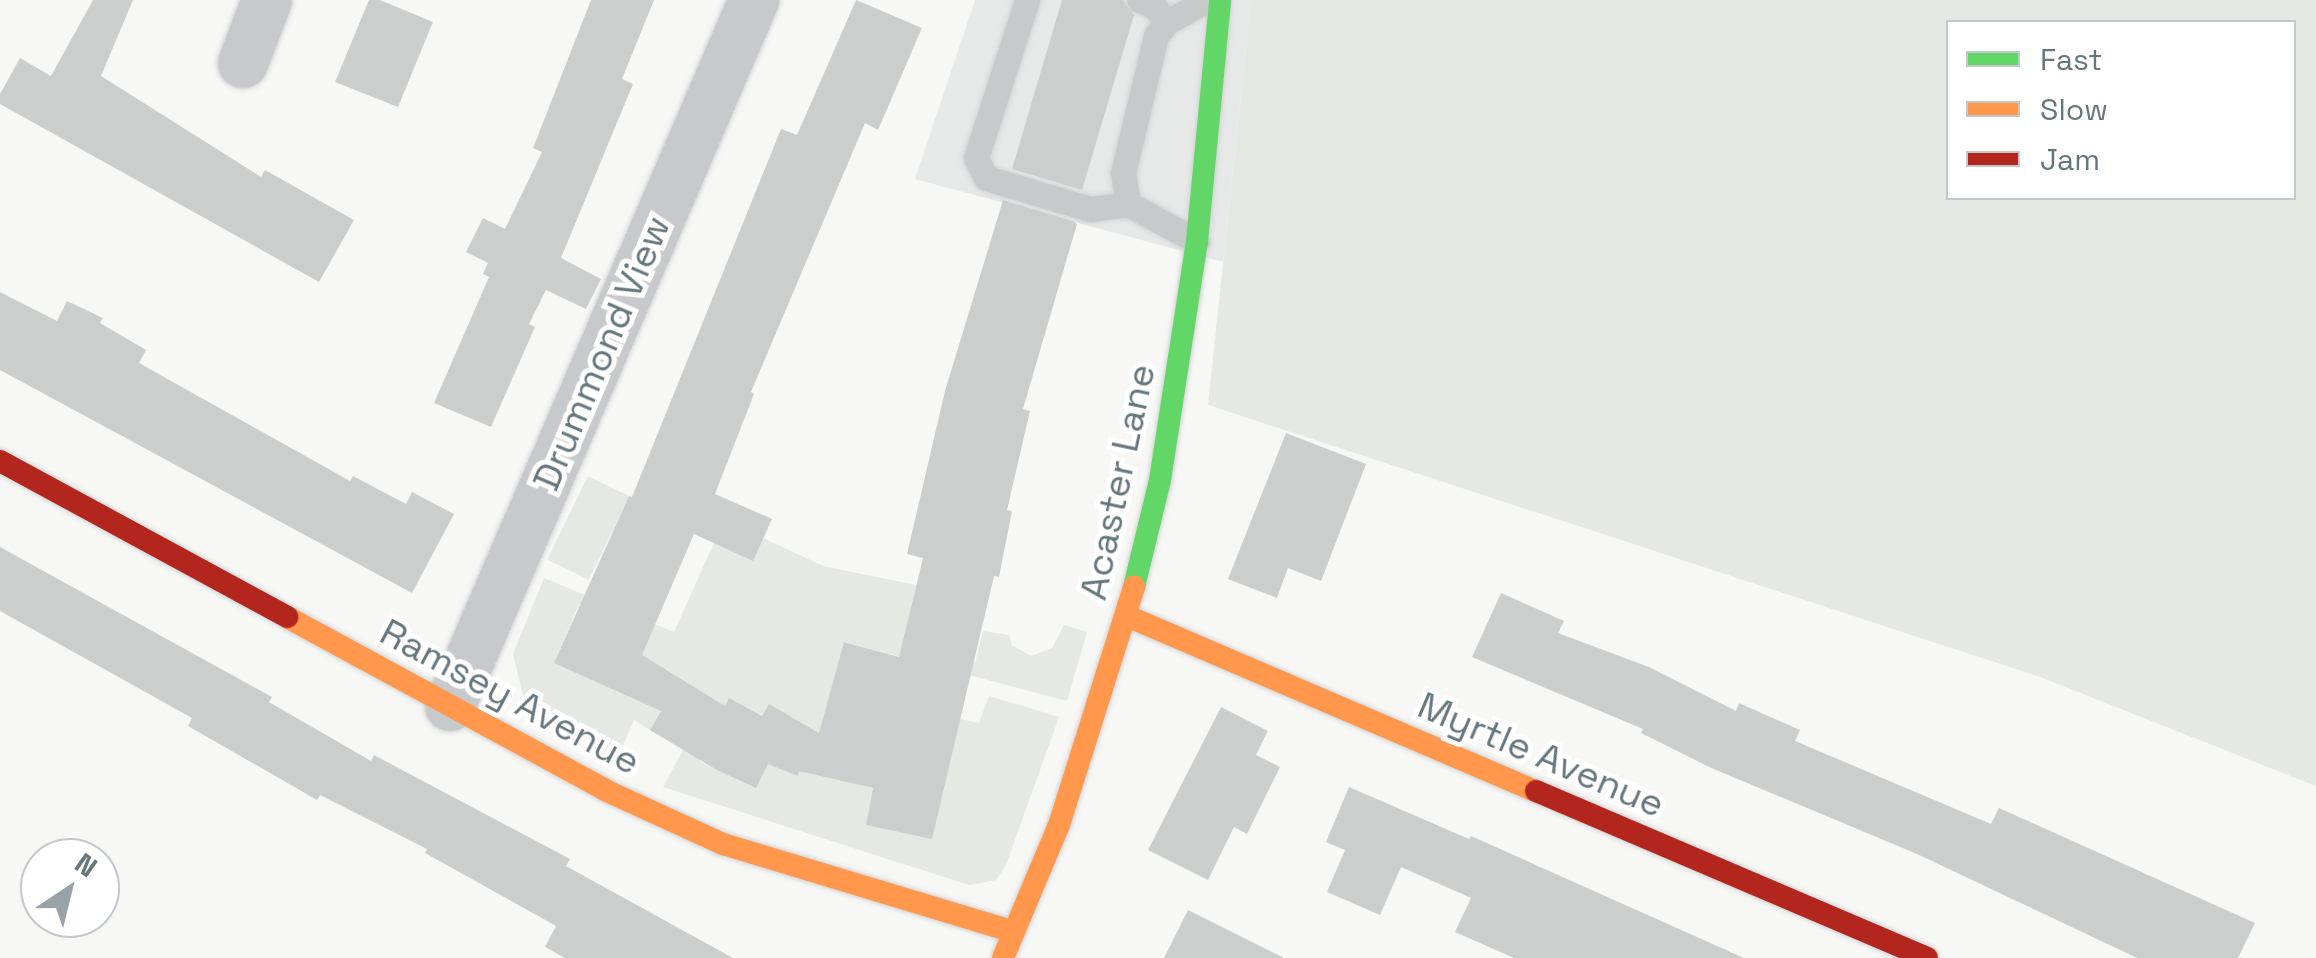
<!DOCTYPE html>
<style>
body{margin:0}
#map{position:relative;width:2316px;height:958px;overflow:hidden;background:#f7f7f6;font-family:"Space Grotesk",sans-serif}
div>[style]{position:absolute}
.built>*{inset:0;background:#e7e8e8}
.green>*{inset:0;background:#e6e8e4;transform-origin:0 0}
.building>*{inset:0;background:#cccece}
.roads{filter:drop-shadow(0 0 2px #d2d3d3) drop-shadow(0 0 2px #d2d3d3)}
.lane>*{height:25px;margin:-12.5px;padding:0 12.5px;transform-origin:12.5px;border-radius:12.5px;background:#c8c9ca}
.street>*{height:50px;margin:-25px;padding:0 25px;transform-origin:25px;border-radius:25px;background:#c8c9ca}
.fast>*{height:22px;margin:-11px;padding:0 11px;transform-origin:11px;border-radius:11px;background:#63d668}
.slow>*{height:22px;margin:-11px;padding:0 11px;transform-origin:11px;border-radius:11px;background:#ff974d}
.jam>*{height:22px;margin:-11px;padding:0 11px;transform-origin:11px;border-radius:11px;background:#b3261e}
span{translate:-50% -50%;white-space:nowrap;text-align:center;line-height:1.15;-webkit-text-stroke:10px #fff;paint-order:stroke}
.street-label{font-size:38px;color:#66767d}
.legend{position:absolute;left:1946px;top:20px;width:350px;height:180px;box-sizing:border-box;background:#fff;border:2px solid #c2c8cb;margin:0;padding:12px 18px;list-style:none;font-size:30px;color:#66767d}
.legend li{display:flex;align-items:center;gap:20px;height:50px}
.legend b{width:50px;border:2px solid #c2c8cb}
.north{position:absolute;left:20px;top:838px;width:100px;height:100px;box-sizing:border-box;background:#fff;border:2px solid #c2c8cb;border-radius:50%;rotate:35deg;font-size:28px;font-weight:700;line-height:40px;text-align:center;color:#66767d}
.north::after{content:'';display:block;margin:auto;width:35px;height:45px;background:#99a3a7;clip-path:polygon(50% 0,100% 100%,50% 72%,0 100%)}
</style>
<div id="map">
<div class="built">
<i style="clip-path:polygon(975px 0,1251px 0,1223px 262px,915px 179px)"></i>
</div>
<div class="green">
<i style="clip-path:polygon(evenodd,1251px 0,2316px 0,2316px 786px,2040px 677px,1208px 405px,1251px 0,2294px 22px,2294px 198px,1948px 198px,1948px 22px,2294px 22px)"></i>
<i style="left:588px;top:476px;width:46px;height:93px;rotate:26deg"></i>
<i style="clip-path:polygon(evenodd,763px 538px,823px 566px,916px 585px,902px 648px,975px 663px,983px 631px,1009px 635px,1012px 645px,1031px 656px,1052px 648px,1064px 625px,1087px 632px,1067px 701px,845px 642px,960px 719px,979px 723px,989px 696px,1059px 717px,1006px 865px,996px 880px,969px 885px,663px 787px,683px 750px,695px 756px,722px 705px,678px 679px,650px 730px,634px 720px,616px 761px,539px 713px,524px 699px,513px 654px,544px 578px,674px 632px,714px 543px,763px 538px,579px 604px,649px 635px,554px 663px,579px 604px,763px 538px,729px 699px,762px 716px,756px 787px,700px 762px,729px 699px,763px 538px,946px 769px,932px 838px,866px 825px,873px 788px,856px 784px,946px 769px)"></i>
</div>
<div class="building">
<i style="clip-path:polygon(93px 0,133px 0,101px 76px,261px 177px,265px 170px,354px 220px,319px 282px,0 104px,0 94px,20px 58px,51px 76px)"></i>
<i style="clip-path:polygon(369px 0,380px 0,433px 22px,398px 107px,335px 82px)"></i>
<i style="clip-path:polygon(591px 0,654px 0,622px 79px,633px 84px,561px 258px,601px 279px,586px 309px,546px 290px,529px 324px,535px 327px,491px 427px,434px 403px,489px 277px,483px 274px,488px 263px,466px 252px,483px 218px,505px 229px,542px 152px,533px 148px)"></i>
<i style="clip-path:polygon(856px 0,922px 28px,878px 130px,865px 123px,751px 392px,754px 394px,715px 494px,772px 519px,753px 561px,694px 534px,642px 655px,725px 706px,729px 698px,762px 716px,769px 704px,819px 733px,844px 642px,899px 657px,923px 558px,907px 554px,945px 391px,1003px 200px,1073px 221px,1077px 224px,1023px 409px,1030px 411px,1007px 510px,1012px 511px,999px 577px,994px 576px,932px 839px,866px 825px,873px 788px,799px 771px,798px 776px,768px 764px,756px 788px,715px 769px,650px 730px,661px 711px,554px 663px,629px 496px,632px 497px,781px 129px,797px 135px)"></i>
<i style="clip-path:polygon(1062px 0,1123px 0,1134px 15px,1082px 190px,1012px 169px)"></i>
<i style="clip-path:polygon(0 292px,57px 321px,67px 301px,103px 318px,100px 323px,146px 350px,139px 363px,350px 481px,353px 476px,406px 504px,412px 492px,454px 514px,412px 593px,0 370px)"></i>
<i style="clip-path:polygon(1286px 433px,1366px 464px,1321px 581px,1288px 568px,1277px 598px,1228px 579px)"></i>
<i style="clip-path:polygon(0 547px,272px 697px,269px 702px,371px 761px,374px 755px,570px 859px,566px 866px,733px 958px,565px 958px,545px 947px,556px 926px,425px 853px,427px 849px,320px 795px,317px 800px,188px 726px,192px 718px,0 611px)"></i>
<i style="clip-path:polygon(1501px 593px,1564px 621px,1558px 633px,1649px 667px,1736px 711px,1739px 703px,1800px 730px,1795px 741px,1991px 824px,1999px 808px,2255px 923px,2238px 958px,2137px 958px,1917px 854px,1709px 767px,1641px 733px,1643px 729px,1472px 657px)"></i>
<i style="clip-path:polygon(1221px 707px,1268px 731px,1256px 755px,1280px 767px,1247px 834px,1234px 827px,1208px 880px,1148px 850px)"></i>
<i style="clip-path:polygon(1349px 787px,1469px 839px,1471px 836px,1744px 958px,1514px 958px,1455px 932px,1471px 898px,1401px 867px,1380px 915px,1327px 892px,1345px 850px,1326px 842px)"></i>
<i style="clip-path:polygon(1188px 910px,1284px 958px,1164px 958px)"></i>
</div>
<div class="roads">
<div class="lane">
<i style="left:1027px;top:0;width:166px;rotate:107.9deg"></i>
<i style="left:976px;top:158px;width:22px;rotate:63deg"></i>
<i style="left:986px;top:178px;width:109px;rotate:16.6deg"></i>
<i style="left:1090px;top:209px;width:38px;rotate:-7deg"></i>
<i style="left:1139px;top:0;width:15px;rotate:20deg"></i>
<i style="left:1153px;top:5px;width:22px;rotate:51deg"></i>
<i style="left:1197px;top:241px;width:78px;rotate:-151.8deg"></i>
<i style="left:1128px;top:204px;width:31px;rotate:-99deg"></i>
<i style="left:1123px;top:173px;width:141px;rotate:-76.5deg"></i>
<i style="left:1156px;top:36px;width:18px;rotate:-52deg"></i>
<i style="left:1167px;top:22px;width:46px;rotate:-28.8deg"></i>
</div>
<div class="street">
<i style="left:243px;top:63px;width:67px;rotate:-69.1deg"></i>
<i style="left:450px;top:706px;width:769px;rotate:-66.7deg"></i>
</div>
<div class="fast">
<i style="left:1134px;top:587px;width:110px;rotate:-76.3deg"></i>
<i style="left:1160px;top:480px;width:242px;rotate:-81.2deg"></i>
<i style="left:1197px;top:241px;width:242px;rotate:-84.5deg"></i>
</div>
<div class="slow">
<i style="left:1127px;top:616px;width:445px;rotate:23.2deg"></i>
<i style="left:287px;top:617px;width:362px;rotate:28.5deg"></i>
<i style="left:605px;top:790px;width:130px;rotate:24.6deg"></i>
<i style="left:723px;top:844px;width:304px;rotate:16.8deg"></i>
<i style="left:1003px;top:958px;width:144px;rotate:-67.2deg"></i>
<i style="left:1059px;top:825px;width:250px;rotate:-72.5deg"></i>
</div>
<div class="jam">
<i style="left:0;top:461px;width:327px;rotate:28.5deg"></i>
<i style="left:1536px;top:791px;width:425px;rotate:23.1deg"></i>
</div>
</div>
<div class="street-label">
<span style="left:602px;top:353px;rotate:-67deg">Drummond View</span>
<span style="left:1118px;top:482px;rotate:-78deg">Acaster Lane</span>
<span style="left:510px;top:697px;rotate:28deg">Ramsey Avenue</span>
<span style="left:1541px;top:755px;rotate:23deg">Myrtle Avenue</span>
</div>
<ul class="legend">
<li><b style="height:12px;background:#63d668"></b>Fast</li>
<li><b style="height:12px;background:#ff974d"></b>Slow</li>
<li><b style="height:12px;background:#b3261e"></b>Jam</li>
</ul>
<div class="north">N</div>
</div>
